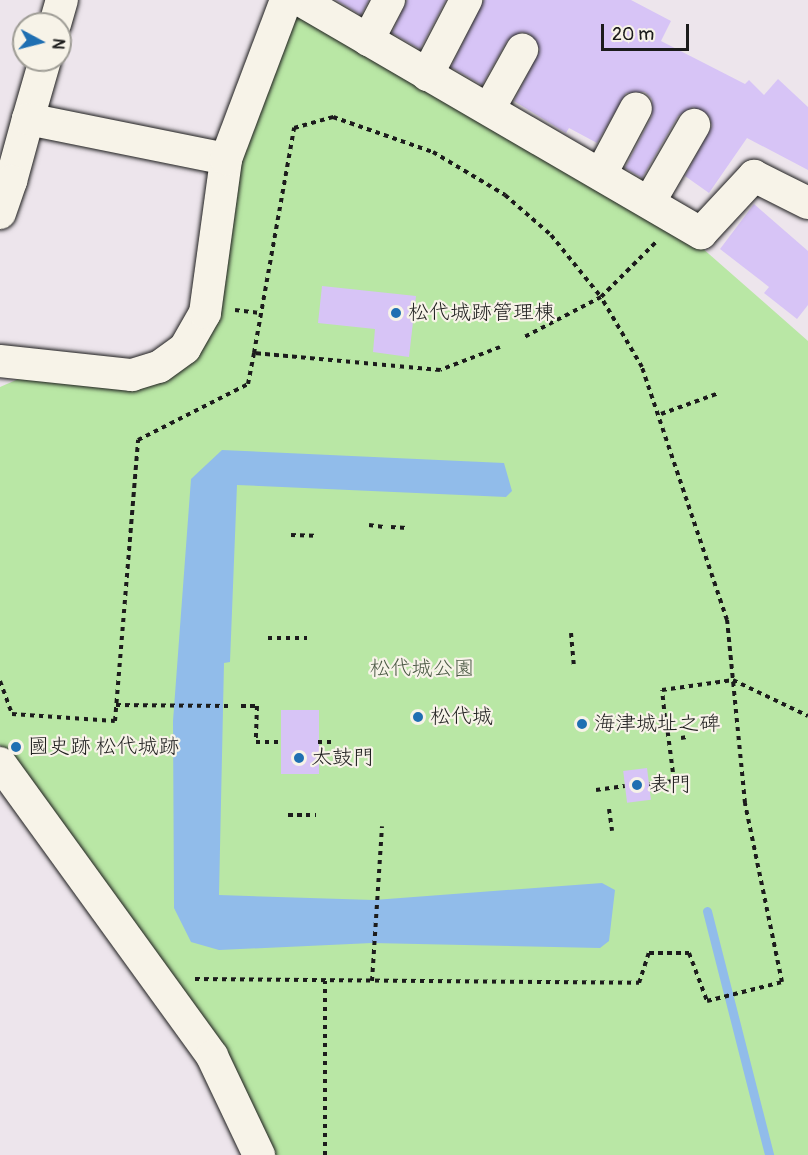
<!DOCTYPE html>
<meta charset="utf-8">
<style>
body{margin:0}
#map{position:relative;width:808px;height:1155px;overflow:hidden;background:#ede5ec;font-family:Pangolin,"Klee One",sans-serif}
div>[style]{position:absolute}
.green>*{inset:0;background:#b9e7a5}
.water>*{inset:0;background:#91bcea}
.stream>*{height:9px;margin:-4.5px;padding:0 4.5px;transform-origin:4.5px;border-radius:4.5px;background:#91bcea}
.building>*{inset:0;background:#d7c4f6;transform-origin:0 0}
.path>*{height:4px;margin-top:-2px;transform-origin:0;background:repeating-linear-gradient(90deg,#1c1c1c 0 4.5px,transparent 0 9px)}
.roads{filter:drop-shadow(0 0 2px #1c1c1c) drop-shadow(0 0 2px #1c1c1c)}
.minor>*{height:32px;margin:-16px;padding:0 16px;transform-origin:16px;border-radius:16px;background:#f7f3e8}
.dots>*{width:16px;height:16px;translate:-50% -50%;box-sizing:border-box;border:3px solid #f7f3e8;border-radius:50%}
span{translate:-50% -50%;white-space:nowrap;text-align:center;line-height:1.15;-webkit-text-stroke:4.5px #f7f3e8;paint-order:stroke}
.poi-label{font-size:21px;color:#1c1c1c}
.left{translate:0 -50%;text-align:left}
.park-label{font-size:21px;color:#4b5945}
.north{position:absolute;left:12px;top:12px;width:60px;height:60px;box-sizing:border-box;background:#f7f3e8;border:2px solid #9f9d96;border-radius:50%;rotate:97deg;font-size:16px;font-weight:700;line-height:24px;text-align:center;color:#1c1c1c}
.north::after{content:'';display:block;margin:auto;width:21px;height:27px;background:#1f6fb2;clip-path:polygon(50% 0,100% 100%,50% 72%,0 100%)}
.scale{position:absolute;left:601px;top:24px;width:88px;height:27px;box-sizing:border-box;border:3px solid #1c1c1c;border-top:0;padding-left:8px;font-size:18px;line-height:21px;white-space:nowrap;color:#1c1c1c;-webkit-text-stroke:4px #f7f3e8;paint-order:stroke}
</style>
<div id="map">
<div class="green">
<i style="clip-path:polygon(289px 7px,701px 247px,808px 341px,808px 1155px,270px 1155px,164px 967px,0 745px,0 387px,23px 377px,177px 373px,240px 144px)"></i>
</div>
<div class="water">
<i style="clip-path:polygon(222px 450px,504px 463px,512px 491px,506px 497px,237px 485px,230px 662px,224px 663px,219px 895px,374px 900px,602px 883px,615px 890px,609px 941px,600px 948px,372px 943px,219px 950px,191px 942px,174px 908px,173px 721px,191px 479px)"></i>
</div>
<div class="stream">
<i style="left:707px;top:911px;width:252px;rotate:75.7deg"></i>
</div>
<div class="building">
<i style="clip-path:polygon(336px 0,369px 0,361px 15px)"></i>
<i style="clip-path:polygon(407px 0,446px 0,420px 49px,392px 33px)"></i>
<i style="clip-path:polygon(484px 0,631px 0,671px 21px,661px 41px,745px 84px,749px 80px,764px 95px,778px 79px,808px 107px,808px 170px,747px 138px,709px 193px,685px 176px,712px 126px,709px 116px,693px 107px,678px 116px,642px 178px,625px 168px,652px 116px,652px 99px,645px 92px,626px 93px,597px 143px,569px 128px,566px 133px,514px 101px,540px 50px,530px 34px,521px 32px,507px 41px,482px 85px,451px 67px)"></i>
<i style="clip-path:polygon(754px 204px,808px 251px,808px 305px,797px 319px,764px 293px,769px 287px,720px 249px)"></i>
<i style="clip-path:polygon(322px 286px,416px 296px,409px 357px,373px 352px,375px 329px,318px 323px)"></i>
<i style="left:281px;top:710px;width:38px;height:64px"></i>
<i style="left:647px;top:768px;width:32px;height:24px;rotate:83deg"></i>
</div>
<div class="path">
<i style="left:235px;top:310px;width:26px;rotate:7deg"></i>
<i style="left:500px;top:347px;width:64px;rotate:159deg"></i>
<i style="left:440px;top:370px;width:187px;rotate:-174.8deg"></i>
<i style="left:254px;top:353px;width:229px;rotate:-79.9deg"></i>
<i style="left:294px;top:128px;width:41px;rotate:-15.8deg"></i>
<i style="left:333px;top:117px;width:106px;rotate:19.3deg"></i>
<i style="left:433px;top:152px;width:84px;rotate:30.8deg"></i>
<i style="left:505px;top:195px;width:61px;rotate:41deg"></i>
<i style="left:551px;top:235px;width:80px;rotate:51.1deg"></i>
<i style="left:601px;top:297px;width:78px;rotate:-45deg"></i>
<i style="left:661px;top:414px;width:62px;rotate:-19.9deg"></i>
<i style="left:369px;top:525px;width:15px;rotate:8deg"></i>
<i style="left:391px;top:527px;width:16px;rotate:4deg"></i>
<i style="left:291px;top:535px;width:25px;rotate:2deg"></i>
<i style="left:571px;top:633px;width:32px;rotate:85deg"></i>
<i style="left:268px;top:638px;width:39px"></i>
<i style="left:0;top:681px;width:35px;rotate:70deg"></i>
<i style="left:12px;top:714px;width:103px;rotate:3.9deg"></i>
<i style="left:115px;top:721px;width:282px;rotate:-85.3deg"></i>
<i style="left:138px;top:440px;width:123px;rotate:-27deg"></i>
<i style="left:248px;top:384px;width:32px;rotate:-79deg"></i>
<i style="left:116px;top:705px;width:112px;rotate:0.5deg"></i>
<i style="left:241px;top:706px;width:16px"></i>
<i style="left:257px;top:706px;width:36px;rotate:92deg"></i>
<i style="left:256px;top:742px;width:25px"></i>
<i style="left:665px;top:718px;width:28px;rotate:-96deg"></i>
<i style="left:662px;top:690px;width:72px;rotate:-8deg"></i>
<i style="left:733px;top:680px;width:83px;rotate:25.6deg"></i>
<i style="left:681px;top:738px;width:6px;rotate:-9deg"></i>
<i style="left:318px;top:742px;width:13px"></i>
<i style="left:649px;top:784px;width:25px;rotate:-7deg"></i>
<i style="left:674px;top:781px;width:55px;rotate:-97.3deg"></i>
<i style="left:596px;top:790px;width:29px;rotate:-8deg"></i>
<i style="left:609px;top:809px;width:22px;rotate:82deg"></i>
<i style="left:288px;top:815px;width:28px"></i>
<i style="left:195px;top:979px;width:444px;rotate:0.5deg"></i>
<i style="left:639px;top:983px;width:32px;rotate:-72deg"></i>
<i style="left:649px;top:953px;width:40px"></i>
<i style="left:689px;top:953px;width:51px;rotate:69.4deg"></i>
<i style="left:707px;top:1001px;width:77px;rotate:-14.2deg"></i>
<i style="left:782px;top:982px;width:183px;rotate:-101.7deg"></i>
<i style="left:745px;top:803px;width:184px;rotate:-95.6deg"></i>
<i style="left:727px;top:620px;width:267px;rotate:-108.6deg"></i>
<i style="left:642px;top:367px;width:81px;rotate:-120.4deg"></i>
<i style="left:601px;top:297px;width:87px;rotate:152.5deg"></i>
<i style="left:372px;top:981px;width:155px;rotate:-86.3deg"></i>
<i style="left:325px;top:1155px;width:174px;rotate:-90deg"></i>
</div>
<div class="roads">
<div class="minor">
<i style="left:300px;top:0;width:464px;rotate:30.2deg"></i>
<i style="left:701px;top:233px;width:78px;rotate:-47.1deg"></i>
<i style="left:754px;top:176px;width:60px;rotate:26.6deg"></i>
<i style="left:55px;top:24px;width:25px;rotate:-74deg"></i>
<i style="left:368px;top:40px;width:45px;rotate:-62.3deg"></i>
<i style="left:427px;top:75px;width:85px;rotate:-62.5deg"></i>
<i style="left:489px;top:109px;width:68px;rotate:-60.8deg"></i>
<i style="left:28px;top:119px;width:61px;rotate:-73.9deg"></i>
<i style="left:602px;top:172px;width:72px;rotate:-62deg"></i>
<i style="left:0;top:179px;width:11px;rotate:10deg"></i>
<i style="left:11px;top:181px;width:64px;rotate:-74.7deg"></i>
<i style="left:28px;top:119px;width:202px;rotate:11.4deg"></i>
<i style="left:650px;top:201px;width:88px;rotate:-59.9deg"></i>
<i style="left:0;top:213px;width:34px;rotate:-71deg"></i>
<i style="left:0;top:361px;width:133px;rotate:6.1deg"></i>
<i style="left:132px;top:375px;width:28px;rotate:-17deg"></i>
<i style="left:159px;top:367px;width:32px;rotate:-36deg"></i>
<i style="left:185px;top:348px;width:40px;rotate:-60.3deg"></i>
<i style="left:205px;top:313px;width:155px;rotate:-82.2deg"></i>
<i style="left:226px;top:159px;width:170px;rotate:-69.3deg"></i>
<i style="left:0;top:763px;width:362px;rotate:54.1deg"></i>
<i style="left:212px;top:1056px;width:110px;rotate:64.6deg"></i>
</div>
</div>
<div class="dots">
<i style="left:396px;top:313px;background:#1f6fb2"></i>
<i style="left:418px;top:717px;background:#1f6fb2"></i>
<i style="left:582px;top:724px;background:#1f6fb2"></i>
<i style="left:16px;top:747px;background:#1f6fb2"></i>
<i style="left:299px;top:758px;background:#1f6fb2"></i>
<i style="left:637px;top:785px;background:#1f6fb2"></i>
</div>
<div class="poi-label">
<span class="left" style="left:408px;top:313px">松代城跡管理棟</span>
<span class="left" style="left:430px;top:717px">松代城</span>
<span class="left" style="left:594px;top:724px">海津城址之碑</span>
<span class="left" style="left:28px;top:747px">國史跡 松代城跡</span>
<span class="left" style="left:311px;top:758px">太鼓門</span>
<span class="left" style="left:649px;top:785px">表門</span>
</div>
<div class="park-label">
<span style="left:422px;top:669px">松代城公園</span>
</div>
<div class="north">N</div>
<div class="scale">20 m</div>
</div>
